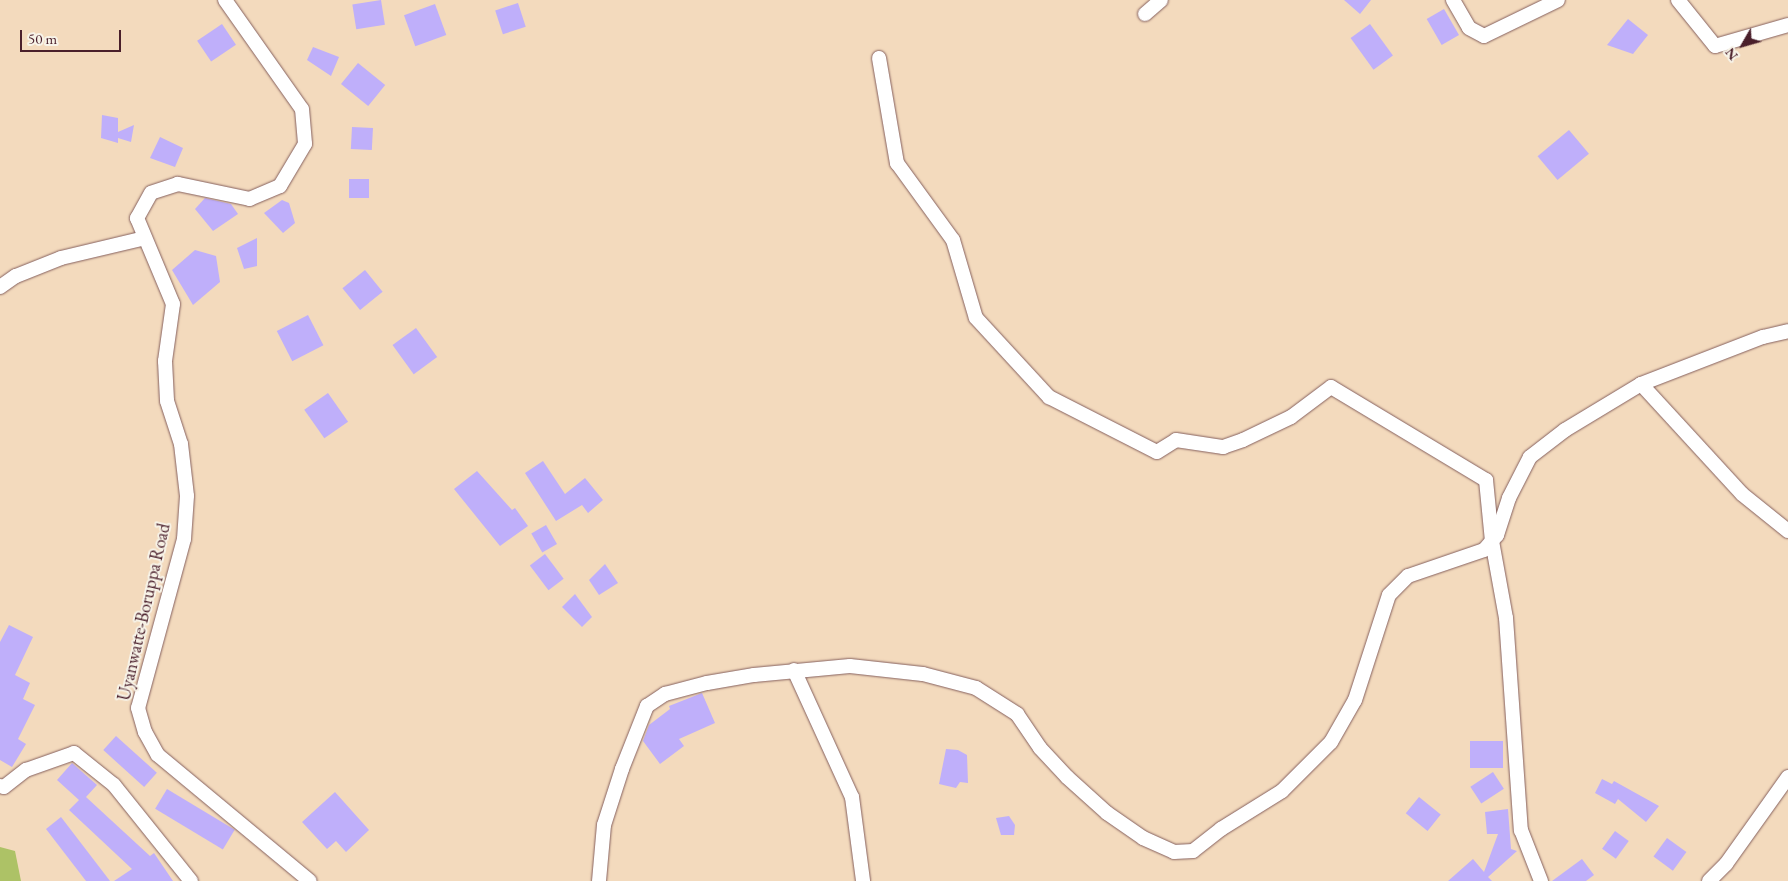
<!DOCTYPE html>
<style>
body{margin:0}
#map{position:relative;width:1788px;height:881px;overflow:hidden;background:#f3dabd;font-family:"EB Garamond",serif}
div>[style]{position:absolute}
.green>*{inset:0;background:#adc266}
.building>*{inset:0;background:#bfaffa;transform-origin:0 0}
.roads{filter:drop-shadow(0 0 1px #85605e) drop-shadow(0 0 1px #85605e)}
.minor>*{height:14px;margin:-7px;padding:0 7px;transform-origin:7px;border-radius:7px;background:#fff}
span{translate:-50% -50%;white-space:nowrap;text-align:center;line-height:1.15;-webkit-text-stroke:4px #f7f3e8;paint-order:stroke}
.street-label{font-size:18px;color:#4a1f2b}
.north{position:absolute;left:1718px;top:20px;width:50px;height:50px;-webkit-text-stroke:4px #f7f3e8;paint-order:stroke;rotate:232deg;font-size:14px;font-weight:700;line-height:20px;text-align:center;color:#4a1f2b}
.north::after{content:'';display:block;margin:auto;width:18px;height:22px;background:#4a1f2b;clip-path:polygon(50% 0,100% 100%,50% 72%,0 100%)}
.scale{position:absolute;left:20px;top:30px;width:101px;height:22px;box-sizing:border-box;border:2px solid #4a1f2b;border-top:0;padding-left:6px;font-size:15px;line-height:18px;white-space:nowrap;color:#4a1f2b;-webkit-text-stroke:4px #f7f3e8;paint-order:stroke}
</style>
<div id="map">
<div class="green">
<i style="clip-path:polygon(0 847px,15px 851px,21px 881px,0 881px)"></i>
</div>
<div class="building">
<i style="left:381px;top:0;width:25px;height:29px;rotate:81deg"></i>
<i style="clip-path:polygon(1344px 0,1371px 0,1360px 14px)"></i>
<i style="left:518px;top:3px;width:25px;height:24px;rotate:72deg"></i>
<i style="left:435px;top:4px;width:33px;height:33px;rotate:70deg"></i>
<i style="left:1444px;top:9px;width:30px;height:20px;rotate:60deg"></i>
<i style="clip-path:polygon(1628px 19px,1648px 35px,1633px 54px,1607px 45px)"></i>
<i style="left:222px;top:24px;width:25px;height:30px;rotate:56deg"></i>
<i style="left:1370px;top:24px;width:39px;height:24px;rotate:54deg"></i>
<i style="clip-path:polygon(313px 47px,339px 57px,331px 76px,307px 60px)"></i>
<i style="left:358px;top:63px;width:35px;height:27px;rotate:39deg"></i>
<i style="clip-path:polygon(102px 115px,118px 118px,118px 132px,134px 125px,131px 142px,118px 138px,118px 143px,101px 138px)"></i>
<i style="left:352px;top:127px;width:21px;height:22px;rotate:3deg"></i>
<i style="left:1569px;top:130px;width:31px;height:41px;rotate:50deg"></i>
<i style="clip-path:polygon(160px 137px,183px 148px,175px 167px,150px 158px)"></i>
<i style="left:349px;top:179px;width:20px;height:19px"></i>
<i style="clip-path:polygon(205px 198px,231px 204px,238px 214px,213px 231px,195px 209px)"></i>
<i style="clip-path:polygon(282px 200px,289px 203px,295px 223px,283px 233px,264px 213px)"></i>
<i style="clip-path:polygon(257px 238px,257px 266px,244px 269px,237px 248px)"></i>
<i style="clip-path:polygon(195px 250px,216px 256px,220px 282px,193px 305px,172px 270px)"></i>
<i style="left:365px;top:270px;width:28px;height:29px;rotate:51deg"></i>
<i style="left:308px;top:315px;width:34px;height:35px;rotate:63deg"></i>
<i style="left:416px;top:328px;width:36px;height:29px;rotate:54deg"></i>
<i style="left:328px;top:393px;width:35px;height:29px;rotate:55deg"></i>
<i style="clip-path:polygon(543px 461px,565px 494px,585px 478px,603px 500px,588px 513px,582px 505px,556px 521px,525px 473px)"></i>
<i style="clip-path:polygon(477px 471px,512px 510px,515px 508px,528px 526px,500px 546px,454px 489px)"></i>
<i style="left:546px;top:525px;width:22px;height:17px;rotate:60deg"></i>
<i style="left:545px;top:554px;width:31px;height:19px;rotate:53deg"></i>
<i style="clip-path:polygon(605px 564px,618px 583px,599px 595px,589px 580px)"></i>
<i style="clip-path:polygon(575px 594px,592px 617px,582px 627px,562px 607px)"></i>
<i style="clip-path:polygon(9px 625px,33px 637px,15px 675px,30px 683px,23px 699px,35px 705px,18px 739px,26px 744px,12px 767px,0 760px,0 642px)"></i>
<i style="clip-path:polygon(702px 693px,715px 723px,679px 739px,684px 746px,660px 764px,643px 741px,649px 725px,670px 709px,669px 706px)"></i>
<i style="left:116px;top:736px;width:55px;height:19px;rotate:42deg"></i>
<i style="left:1470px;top:741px;width:33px;height:27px"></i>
<i style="clip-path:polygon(946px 749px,958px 750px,967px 755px,968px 783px,960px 782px,956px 788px,939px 784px)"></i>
<i style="clip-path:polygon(72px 763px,97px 785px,86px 797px,150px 856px,154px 853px,173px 881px,114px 881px,132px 869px,69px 810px,79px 800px,57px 780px)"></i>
<i style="left:1493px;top:772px;width:20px;height:27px;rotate:57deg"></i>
<i style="clip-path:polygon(1602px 779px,1612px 784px,1614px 781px,1659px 806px,1646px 822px,1618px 799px,1615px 804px,1595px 793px)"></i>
<i style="left:167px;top:789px;width:79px;height:23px;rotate:31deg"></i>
<i style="clip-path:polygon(335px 792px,369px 830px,346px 852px,336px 841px,327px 849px,302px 822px)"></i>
<i style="left:1419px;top:797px;width:28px;height:21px;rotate:39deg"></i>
<i style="clip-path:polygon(1508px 809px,1511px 849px,1517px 851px,1488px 877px,1492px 881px,1448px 881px,1473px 859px,1484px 872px,1498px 834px,1487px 834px,1485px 812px)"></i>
<i style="clip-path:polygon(1009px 816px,1015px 825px,1014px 835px,1001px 835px,996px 818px)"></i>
<i style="clip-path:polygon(61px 817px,110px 881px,86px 881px,46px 829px)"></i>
<i style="left:1615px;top:831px;width:17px;height:22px;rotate:36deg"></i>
<i style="left:1667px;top:838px;width:24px;height:23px;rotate:36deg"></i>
<i style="clip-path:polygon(1582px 859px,1594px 875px,1586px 881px,1552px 881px)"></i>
</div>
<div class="roads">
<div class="minor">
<i style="left:225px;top:0;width:133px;rotate:54.8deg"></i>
<i style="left:302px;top:109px;width:35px;rotate:85deg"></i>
<i style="left:305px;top:144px;width:49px;rotate:120.8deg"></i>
<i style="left:280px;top:186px;width:33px;rotate:157deg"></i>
<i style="left:250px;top:199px;width:74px;rotate:-168.2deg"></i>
<i style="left:178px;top:184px;width:28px;rotate:162deg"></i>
<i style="left:151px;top:193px;width:29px;rotate:119deg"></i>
<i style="left:137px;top:218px;width:93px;rotate:67.3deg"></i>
<i style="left:173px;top:304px;width:58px;rotate:98deg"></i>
<i style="left:165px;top:361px;width:40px;rotate:87.1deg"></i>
<i style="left:167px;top:401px;width:45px;rotate:72deg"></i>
<i style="left:181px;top:444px;width:52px;rotate:83.4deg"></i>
<i style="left:187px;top:496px;width:43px;rotate:94deg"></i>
<i style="left:184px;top:539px;width:175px;rotate:105.2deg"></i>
<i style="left:138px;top:708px;width:25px;rotate:74deg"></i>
<i style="left:145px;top:732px;width:26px;rotate:61deg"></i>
<i style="left:158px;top:755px;width:197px;rotate:39.7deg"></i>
<i style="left:1453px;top:0;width:32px;rotate:60deg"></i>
<i style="left:1469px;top:28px;width:17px;rotate:28deg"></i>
<i style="left:1484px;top:36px;width:82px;rotate:-25.9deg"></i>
<i style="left:1678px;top:0;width:59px;rotate:51.2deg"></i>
<i style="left:1715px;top:46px;width:76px;rotate:-16deg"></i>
<i style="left:1145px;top:14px;width:21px;rotate:-41deg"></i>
<i style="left:879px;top:58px;width:107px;rotate:80.3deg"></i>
<i style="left:897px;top:163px;width:95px;rotate:54deg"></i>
<i style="left:953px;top:240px;width:81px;rotate:73.6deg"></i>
<i style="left:976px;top:318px;width:108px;rotate:47.3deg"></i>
<i style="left:1049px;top:397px;width:121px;rotate:27deg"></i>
<i style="left:1157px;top:452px;width:22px;rotate:-32deg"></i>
<i style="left:1176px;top:440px;width:48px;rotate:8.5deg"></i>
<i style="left:1223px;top:447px;width:21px;rotate:-19deg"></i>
<i style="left:1243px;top:440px;width:53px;rotate:-25.6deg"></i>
<i style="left:1291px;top:417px;width:50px;rotate:-36.9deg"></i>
<i style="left:1331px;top:387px;width:181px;rotate:31deg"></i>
<i style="left:1486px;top:480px;width:61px;rotate:84.4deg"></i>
<i style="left:1492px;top:541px;width:78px;rotate:79.7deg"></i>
<i style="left:1506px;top:618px;width:213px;rotate:86deg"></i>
<i style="left:1521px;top:830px;width:55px;rotate:68.6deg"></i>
<i style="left:0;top:287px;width:19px;rotate:-35deg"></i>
<i style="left:16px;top:276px;width:48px;rotate:-21.8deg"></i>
<i style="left:61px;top:258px;width:86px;rotate:-13.4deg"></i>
<i style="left:1641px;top:384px;width:149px;rotate:47.4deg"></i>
<i style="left:1742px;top:494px;width:59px;rotate:38.8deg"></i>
<i style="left:794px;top:670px;width:140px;rotate:65.5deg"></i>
<i style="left:852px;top:797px;width:85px;rotate:82.5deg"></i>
<i style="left:0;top:786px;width:4px;rotate:14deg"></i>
<i style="left:4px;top:787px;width:28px;rotate:-38deg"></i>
<i style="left:26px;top:770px;width:51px;rotate:-19.5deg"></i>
<i style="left:74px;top:753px;width:51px;rotate:38.7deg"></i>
<i style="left:114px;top:785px;width:123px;rotate:51.3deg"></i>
<i style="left:599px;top:881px;width:56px;rotate:-84.9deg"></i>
<i style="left:604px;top:825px;width:59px;rotate:-72.2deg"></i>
<i style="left:622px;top:769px;width:68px;rotate:-68.4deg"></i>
<i style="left:647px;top:706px;width:22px;rotate:-34deg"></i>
<i style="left:665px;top:694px;width:43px;rotate:-14.7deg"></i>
<i style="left:707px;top:683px;width:48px;rotate:-9.7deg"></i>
<i style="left:754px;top:675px;width:96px;rotate:-5.4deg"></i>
<i style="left:850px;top:666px;width:73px;rotate:6.3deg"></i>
<i style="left:923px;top:674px;width:55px;rotate:14.8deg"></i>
<i style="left:976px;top:688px;width:49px;rotate:32.4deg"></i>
<i style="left:1017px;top:714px;width:41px;rotate:55.9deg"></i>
<i style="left:1040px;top:748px;width:40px;rotate:47deg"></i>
<i style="left:1067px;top:777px;width:54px;rotate:42deg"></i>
<i style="left:1107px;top:813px;width:44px;rotate:34.8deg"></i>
<i style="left:1143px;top:838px;width:34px;rotate:24deg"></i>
<i style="left:1174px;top:852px;width:19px;rotate:-3deg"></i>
<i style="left:1193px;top:851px;width:36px;rotate:-38deg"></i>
<i style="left:1221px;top:829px;width:72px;rotate:-31.9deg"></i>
<i style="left:1282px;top:791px;width:69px;rotate:-45deg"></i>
<i style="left:1331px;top:742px;width:48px;rotate:-60.3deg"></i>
<i style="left:1355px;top:700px;width:110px;rotate:-72.1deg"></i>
<i style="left:1389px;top:595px;width:27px;rotate:-45deg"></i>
<i style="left:1408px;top:576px;width:80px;rotate:-18.9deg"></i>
<i style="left:1484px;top:550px;width:20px;rotate:-49deg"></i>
<i style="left:1497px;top:535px;width:39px;rotate:-72deg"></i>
<i style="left:1509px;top:498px;width:46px;rotate:-62.9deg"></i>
<i style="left:1530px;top:457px;width:44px;rotate:-37.6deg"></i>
<i style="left:1565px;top:430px;width:89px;rotate:-31.2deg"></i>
<i style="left:1641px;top:384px;width:131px;rotate:-21.1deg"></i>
<i style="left:1763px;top:337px;width:26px;rotate:-13deg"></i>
<i style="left:1709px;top:881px;width:24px;rotate:-45deg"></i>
<i style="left:1726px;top:864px;width:107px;rotate:-54.5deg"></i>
</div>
</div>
<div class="street-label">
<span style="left:144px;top:612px;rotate:-77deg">Uyanwatte-Boruppa Road</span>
</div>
<div class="north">N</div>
<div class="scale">50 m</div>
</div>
